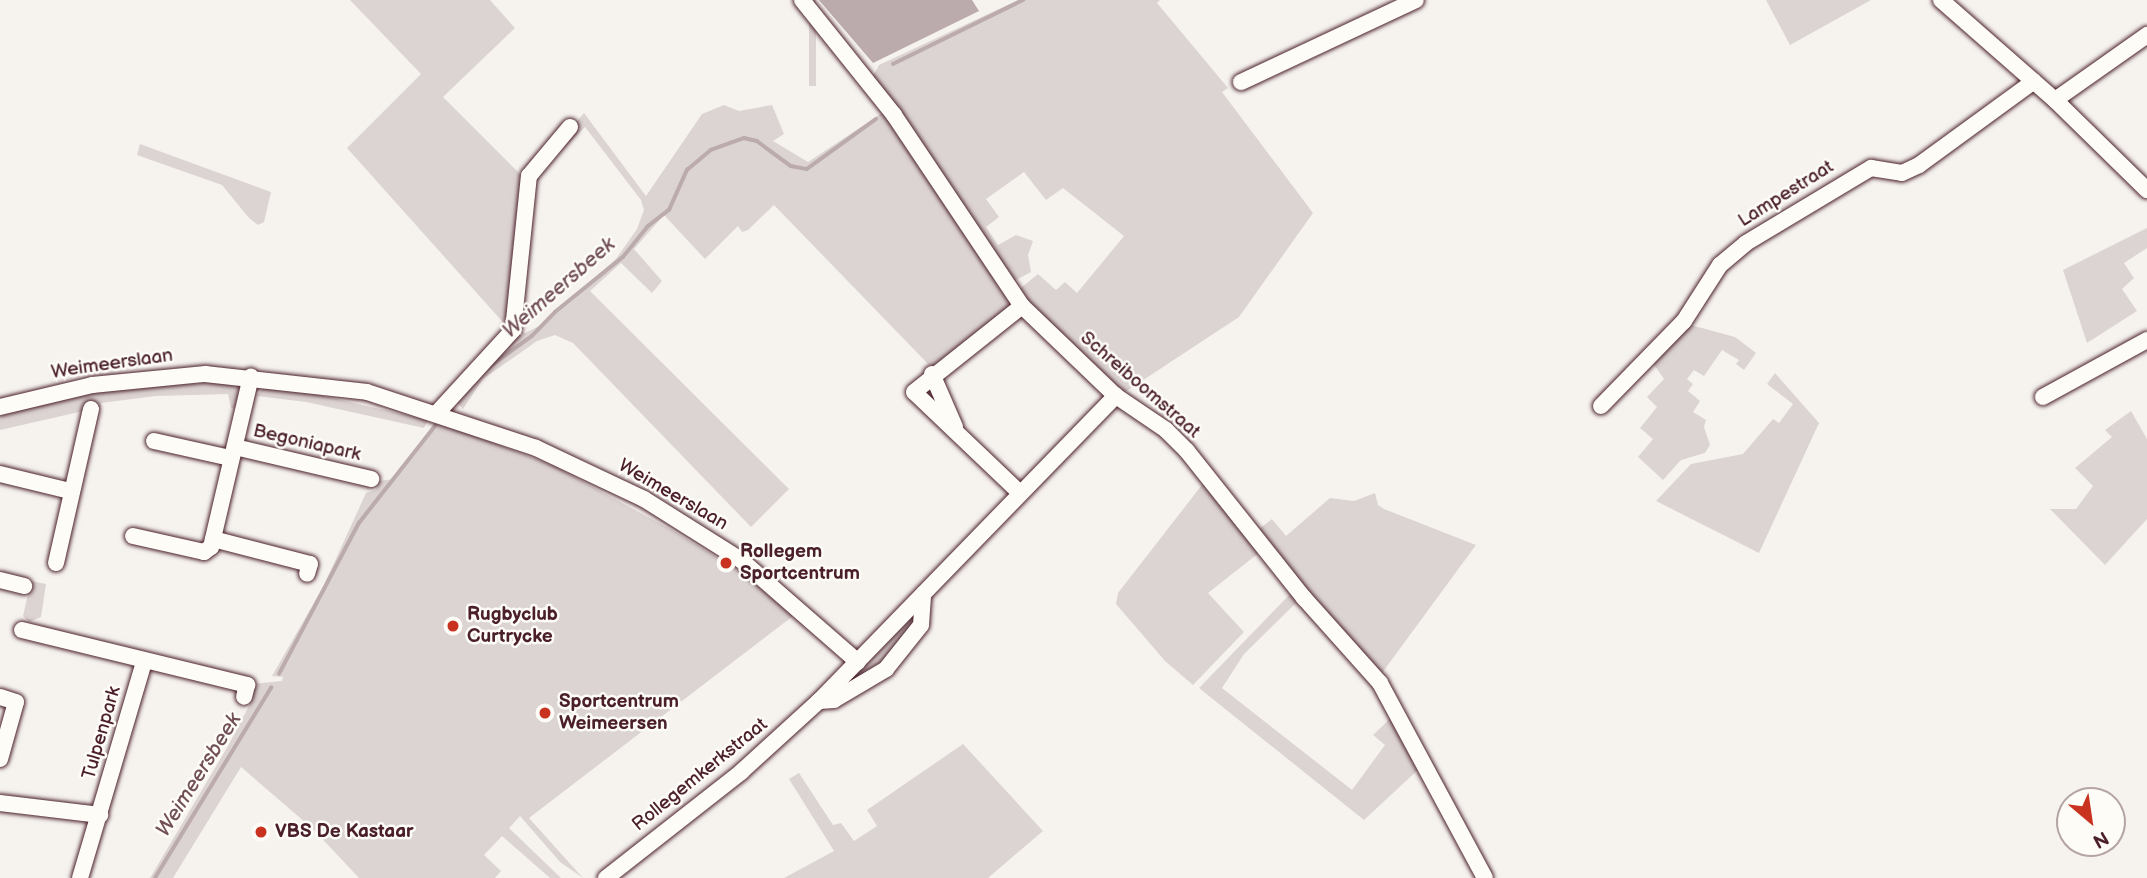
<!DOCTYPE html>
<style>
body{margin:0}
#map{position:relative;width:2147px;height:878px;overflow:hidden;background:#f6f3ef;font-family:"Balsamiq Sans",sans-serif}
div>[style]{position:absolute}
.green>*{inset:0;background:#dcd4d2;transform-origin:0 0}
.water>*{inset:0;background:#bbabac}
.stream>*{height:3.5px;margin:-1.75px;padding:0 1.75px;transform-origin:1.75px;border-radius:1.75px;background:#bbabac}
.roads{filter:drop-shadow(0 0 2px #4a1f2b) drop-shadow(0 0 2px #4a1f2b)}
.minor>*{height:16px;margin:-8px;padding:0 8px;transform-origin:8px;border-radius:8px;background:#fdfcf7}
.dots>*{width:19px;height:19px;translate:-50% -50%;box-sizing:border-box;border:4px solid #fdfcf7;border-radius:50%}
span{translate:-50% -50%;white-space:nowrap;text-align:center;line-height:1.15;-webkit-text-stroke:5px #fdfcf7;paint-order:stroke}
.street-label{font-size:19px;color:#4a1f2b}
.poi-label{font-size:19px;color:#4a1f2b;font-weight:700}
.left{translate:0 -50%;text-align:left}
.water-label{font-size:21px;color:#725058;font-style:italic}
.north{position:absolute;left:2056px;top:787px;width:70px;height:70px;box-sizing:border-box;background:#fdfcf7;border:2px solid #b5a4a5;border-radius:50%;rotate:151deg;font-size:19px;font-weight:700;line-height:28px;text-align:center;color:#4a1f2b}
.north::after{content:'';display:block;margin:auto;width:24px;height:32px;background:#c8321e;clip-path:polygon(50% 0,100% 100%,50% 72%,0 100%)}
</style>
<div id="map">
<div class="green">
<i style="clip-path:polygon(350px 0,490px 0,515px 28px,443px 97px,524px 178px,509px 329px,347px 148px,421px 74px)"></i>
<i style="left:809px;top:0;width:7px;height:86px"></i>
<i style="clip-path:polygon(1018px 0,1160px 0,1157px 3px,1228px 88px,1222px 92px,1313px 213px,1239px 317px,1122px 394px,1017px 291px,1038px 274px,1056px 290px,1065px 282px,1077px 293px,1124px 236px,1063px 188px,1046px 200px,1024px 172px,986px 199px,999px 217px,986px 227px,998px 245px,1016px 235px,1033px 241px,1028px 255px,1031px 272px,1014px 281px,873px 76px,879px 65px)"></i>
<i style="clip-path:polygon(1766px 0,1871px 0,1790px 45px)"></i>
<i style="clip-path:polygon(724px 105px,739px 111px,772px 105px,784px 134px,773px 141px,808px 162px,885px 111px,1012px 304px,937px 365px,929px 365px,774px 205px,748px 230px,742px 232px,738px 226px,705px 259px,664px 215px,634px 249px,662px 281px,652px 293px,621px 263px,590px 291px,789px 489px,751px 527px,573px 343px,555px 335px,537px 341px,483px 379px,463px 409px,454px 399px,518px 331px,525px 333px,539px 326px,616px 259px,637px 229px,644px 210px,641px 200px,585px 127px,548px 164px,553px 150px,584px 113px,646px 196px,702px 114px)"></i>
<i style="clip-path:polygon(140px 144px,271px 192px,264px 222px,258px 225px,249px 218px,222px 185px,137px 155px)"></i>
<i style="clip-path:polygon(2147px 228px,2147px 248px,2124px 263px,2134px 278px,2122px 289px,2137px 311px,2087px 343px,2063px 270px)"></i>
<i style="clip-path:polygon(1687px 324px,1735px 337px,1756px 353px,1744px 370px,1736px 364px,1739px 360px,1722px 350px,1704px 376px,1694px 370px,1687px 379px,1693px 384px,1688px 391px,1700px 401px,1693px 412px,1706px 420px,1704px 427px,1710px 445px,1705px 453px,1681px 460px,1663px 480px,1638px 457px,1653px 439px,1640px 428px,1657px 407px,1647px 397px,1664px 379px,1650px 359px)"></i>
<i style="clip-path:polygon(1775px 373px,1819px 423px,1759px 553px,1656px 501px,1691px 464px,1743px 454px,1773px 419px,1779px 423px,1793px 404px,1767px 384px)"></i>
<i style="clip-path:polygon(226px 382px,240px 389px,238px 409px,231px 408px,228px 394px,156px 396px,101px 403px,101px 407px,0 430px,0 416px,57px 399px,130px 386px)"></i>
<i style="clip-path:polygon(263px 388px,302px 391px,428px 420px,424px 428px,306px 402px,257px 396px)"></i>
<i style="clip-path:polygon(2131px 411px,2147px 439px,2147px 519px,2105px 565px,2050px 509px,2076px 509px,2093px 486px,2075px 468px,2112px 437px,2105px 430px)"></i>
<i style="clip-path:polygon(436px 421px,554px 466px,670px 529px,741px 572px,793px 616px,529px 818px,583px 878px,560px 862px,520px 816px,509px 828px,561px 878px,550px 878px,502px 836px,484px 855px,501px 871px,495px 878px,359px 878px,313px 829px,241px 767px,173px 878px,150px 878px,228px 746px,251px 702px,252px 684px,282px 681px,283px 677px,272px 676px,323px 587px,366px 493px,376px 490px,379px 481px,393px 479px)"></i>
<i style="clip-path:polygon(1205px 481px,1260px 552px,1208px 593px,1244px 632px,1193px 685px,1165px 661px,1116px 604px,1118px 593px)"></i>
<i style="clip-path:polygon(1375px 493px,1378px 505px,1384px 509px,1476px 545px,1382px 673px,1255px 532px,1272px 519px,1286px 536px,1330px 498px,1354px 501px)"></i>
<i style="clip-path:polygon(31px 581px,46px 584px,41px 617px,29px 622px,23px 616px)"></i>
<i style="clip-path:polygon(1292px 592px,1299px 600px,1244px 654px,1222px 688px,1352px 790px,1385px 745px,1373px 735px,1396px 713px,1421px 767px,1364px 820px,1199px 688px)"></i>
<i style="clip-path:polygon(913px 615px,919px 618px,894px 658px,847px 684px)"></i>
<i style="clip-path:polygon(963px 744px,1043px 831px,988px 878px,784px 878px,834px 851px,789px 779px,799px 773px,833px 825px,841px 823px,854px 841px,877px 826px,867px 810px)"></i>
</div>
<div class="water">
<i style="clip-path:polygon(819px 0,972px 0,979px 11px,873px 63px)"></i>
</div>
<div class="stream">
<i style="left:893px;top:64px;width:145px;rotate:-26.2deg"></i>
<i style="left:488px;top:368px;width:54px;rotate:-36deg"></i>
<i style="left:532px;top:336px;width:33px;rotate:-46deg"></i>
<i style="left:555px;top:312px;width:87px;rotate:-39deg"></i>
<i style="left:623px;top:257px;width:38px;rotate:-51deg"></i>
<i style="left:647px;top:227px;width:28px;rotate:-38deg"></i>
<i style="left:669px;top:210px;width:44px;rotate:-65.8deg"></i>
<i style="left:687px;top:170px;width:31px;rotate:-40deg"></i>
<i style="left:711px;top:150px;width:35px;rotate:-20deg"></i>
<i style="left:744px;top:138px;width:13px;rotate:13deg"></i>
<i style="left:757px;top:141px;width:42px;rotate:36.3deg"></i>
<i style="left:791px;top:166px;width:16px;rotate:11deg"></i>
<i style="left:807px;top:169px;width:85px;rotate:-35.9deg"></i>
<i style="left:279px;top:674px;width:171px;rotate:-62.1deg"></i>
<i style="left:359px;top:523px;width:123px;rotate:-51.9deg"></i>
<i style="left:155px;top:878px;width:223px;rotate:-58.6deg"></i>
</div>
<div class="roads">
<div class="minor">
<i style="left:802px;top:0;width:147px;rotate:51.3deg"></i>
<i style="left:894px;top:115px;width:230px;rotate:56.2deg"></i>
<i style="left:1022px;top:306px;width:130px;rotate:43.8deg"></i>
<i style="left:1116px;top:396px;width:60px;rotate:34.2deg"></i>
<i style="left:1166px;top:430px;width:30px;rotate:45deg"></i>
<i style="left:1187px;top:451px;width:188px;rotate:51.5deg"></i>
<i style="left:1304px;top:598px;width:114px;rotate:48.2deg"></i>
<i style="left:1380px;top:683px;width:221px;rotate:61.7deg"></i>
<i style="left:1941px;top:0;width:152px;rotate:41.3deg"></i>
<i style="left:2055px;top:100px;width:129px;rotate:44.4deg"></i>
<i style="left:1241px;top:82px;width:193px;rotate:-25.1deg"></i>
<i style="left:2055px;top:100px;width:113px;rotate:-35.2deg"></i>
<i style="left:932px;top:374px;width:58px;rotate:66.5deg"></i>
<i style="left:2043px;top:397px;width:119px;rotate:-28.7deg"></i>
<i style="left:1601px;top:406px;width:119px;rotate:-45.7deg"></i>
<i style="left:1684px;top:321px;width:67px;rotate:-57.3deg"></i>
<i style="left:1720px;top:265px;width:34px;rotate:-40deg"></i>
<i style="left:1746px;top:243px;width:146px;rotate:-31deg"></i>
<i style="left:1871px;top:168px;width:31px;rotate:9deg"></i>
<i style="left:1902px;top:173px;width:19px;rotate:-25deg"></i>
<i style="left:1919px;top:165px;width:142px;rotate:-36.1deg"></i>
<i style="left:0;top:407px;width:95px;rotate:-13.4deg"></i>
<i style="left:92px;top:385px;width:114px;rotate:-5.6deg"></i>
<i style="left:205px;top:374px;width:163px;rotate:6.3deg"></i>
<i style="left:367px;top:392px;width:178px;rotate:18.3deg"></i>
<i style="left:536px;top:448px;width:119px;rotate:25.3deg"></i>
<i style="left:644px;top:499px;width:115px;rotate:32.2deg"></i>
<i style="left:741px;top:560px;width:155px;rotate:41.1deg"></i>
<i style="left:437px;top:413px;width:113px;rotate:-47.5deg"></i>
<i style="left:513px;top:330px;width:155px;rotate:-84.1deg"></i>
<i style="left:529px;top:176px;width:64px;rotate:-50.1deg"></i>
<i style="left:154px;top:441px;width:78px;rotate:12.6deg"></i>
<i style="left:235px;top:447px;width:140px;rotate:13.2deg"></i>
<i style="left:0;top:474px;width:72px;rotate:13.7deg"></i>
<i style="left:1020px;top:493px;width:146px;rotate:-136.4deg"></i>
<i style="left:914px;top:392px;width:138px;rotate:-38.5deg"></i>
<i style="left:133px;top:536px;width:73px;rotate:12.7deg"></i>
<i style="left:204px;top:552px;width:9px;rotate:-36deg"></i>
<i style="left:211px;top:547px;width:175px;rotate:-76.8deg"></i>
<i style="left:213px;top:539px;width:100px;rotate:14.5deg"></i>
<i style="left:310px;top:564px;width:10px;rotate:107deg"></i>
<i style="left:56px;top:563px;width:158px;rotate:-77.2deg"></i>
<i style="left:0;top:580px;width:25px;rotate:14deg"></i>
<i style="left:22px;top:630px;width:232px;rotate:13.7deg"></i>
<i style="left:247px;top:685px;width:12px;rotate:104deg"></i>
<i style="left:819px;top:701px;width:15px;rotate:-4deg"></i>
<i style="left:834px;top:700px;width:61px;rotate:-30.8deg"></i>
<i style="left:886px;top:669px;width:56px;rotate:-51.5deg"></i>
<i style="left:921px;top:625px;width:31px;rotate:-86deg"></i>
<i style="left:0;top:759px;width:59px;rotate:-74.3deg"></i>
<i style="left:16px;top:702px;width:16px;rotate:-162deg"></i>
<i style="left:0;top:803px;width:101px;rotate:6.8deg"></i>
<i style="left:80px;top:878px;width:225px;rotate:-73.5deg"></i>
<i style="left:606px;top:878px;width:172px;rotate:-38.1deg"></i>
<i style="left:741px;top:772px;width:105px;rotate:-42.3deg"></i>
<i style="left:819px;top:701px;width:426px;rotate:-45.8deg"></i>
</div>
</div>
<div class="dots">
<i style="left:726px;top:563px;background:#c8321e"></i>
<i style="left:453px;top:626px;background:#c8321e"></i>
<i style="left:545px;top:713px;background:#c8321e"></i>
<i style="left:261px;top:832px;background:#c8321e"></i>
</div>
<div class="street-label">
<span style="left:1786px;top:194px;rotate:-32deg">Lampestraat</span>
<span style="left:112px;top:364px;rotate:-8deg">Weimeerslaan</span>
<span style="left:1140px;top:385px;rotate:41deg">Schreiboomstraat</span>
<span style="left:307px;top:443px;rotate:13deg">Begoniapark</span>
<span style="left:673px;top:495px;rotate:30deg">Weimeerslaan</span>
<span style="left:102px;top:733px;rotate:-74deg">Tulpenpark</span>
<span style="left:700px;top:775px;rotate:-39deg">Rollegemkerkstraat</span>
</div>
<div class="poi-label">
<span class="left" style="left:740px;top:563px">Rollegem<br>Sportcentrum</span>
<span class="left" style="left:467px;top:626px">Rugbyclub<br>Curtrycke</span>
<span class="left" style="left:559px;top:713px">Sportcentrum<br>Weimeersen</span>
<span class="left" style="left:275px;top:832px">VBS De Kastaar</span>
</div>
<div class="water-label">
<span style="left:559px;top:288px;rotate:-41deg">Weimeersbeek</span>
<span style="left:199px;top:775px;rotate:-58deg">Weimeersbeek</span>
</div>
<div class="north">N</div>
</div>
